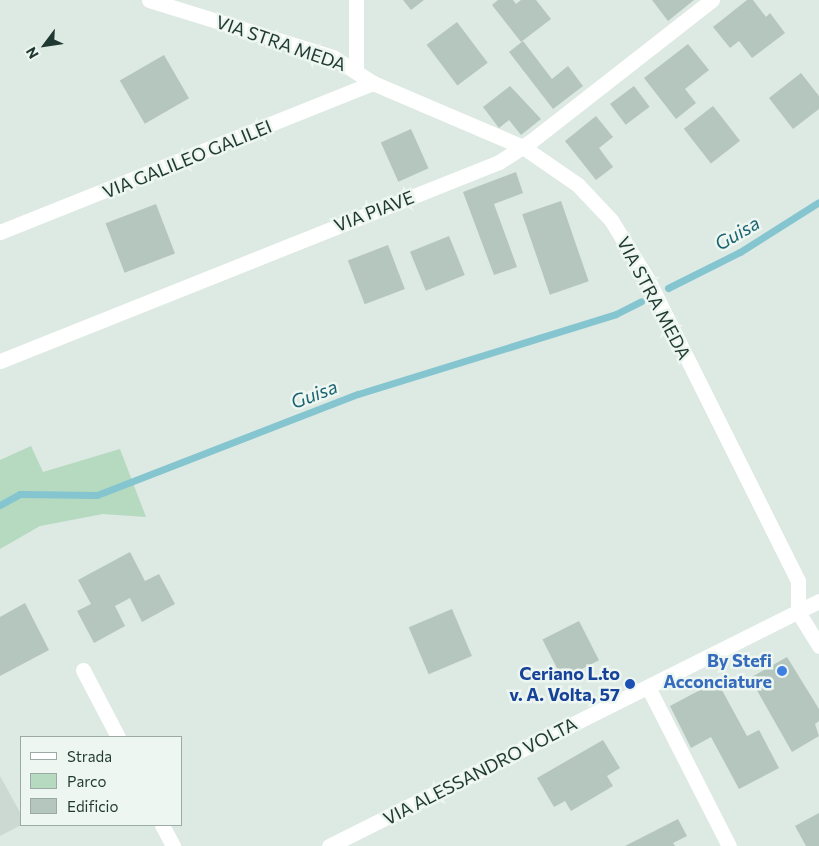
<!DOCTYPE html>
<style>
body{margin:0}
#map{position:relative;width:819px;height:846px;overflow:hidden;background:#dde9e3;font-family:Commissioner,sans-serif}
div>[style]{position:absolute}
.built>*{inset:0;background:#cbd9d2}
.green>*{inset:0;background:#b5dabf}
.stream>*{height:7px;margin:-3.5px;padding:0 3.5px;transform-origin:3.5px;border-radius:3.5px;background:#84c5cf}
.building>*{inset:0;background:#b5c6bf;transform-origin:0 0}
.minor>*{height:15px;margin:-7.5px;padding:0 7.5px;transform-origin:7.5px;border-radius:7.5px;background:#fff}
.dots>*{width:14px;height:14px;translate:-50% -50%;box-sizing:border-box;border:2px solid #edf6f1;border-radius:50%}
span{translate:-50% -50%;white-space:nowrap;text-align:center;line-height:1.15;-webkit-text-stroke:5px #edf6f1;paint-order:stroke}
.street-label{font-size:18px;color:#1f3831}
.shop-label{font-size:18px;color:#366cbe;font-weight:700}
.right{translate:-100% -50%;text-align:right}
.transit-label{font-size:18px;color:#164399;font-weight:700}
.water-label{font-size:19px;color:#1b6572;font-style:italic}
.legend{position:absolute;left:20px;top:736px;width:162px;height:90px;box-sizing:border-box;background:#edf6f1;border:1px solid #9baaa4;margin:0;padding:6px 9px;list-style:none;font-size:15px;color:#1f3831}
.legend li{display:flex;align-items:center;gap:10px;height:25px}
.legend b{width:25px;border:1px solid #9baaa4}
.north{position:absolute;left:20px;top:20px;width:50px;height:50px;-webkit-text-stroke:4px #edf6f1;paint-order:stroke;rotate:239deg;font-size:14px;font-weight:700;line-height:20px;text-align:center;color:#1f3831}
.north::after{content:'';display:block;margin:auto;width:18px;height:22px;background:#1f3831;clip-path:polygon(50% 0,100% 100%,50% 72%,0 100%)}
</style>
<div id="map">
<div class="built">
<i style="clip-path:polygon(0 776px,21px 814px,21px 825px,0 836px)"></i>
</div>
<div class="green">
<i style="clip-path:polygon(31px 446px,43px 472px,120px 449px,146px 517px,103px 514px,40px 526px,0 549px,0 460px)"></i>
</div>
<div class="stream">
<i style="left:668px;top:288px;width:80px;rotate:-26.6deg"></i>
<i style="left:740px;top:252px;width:93px;rotate:-32.3deg"></i>
<i style="left:0;top:505px;width:23px;rotate:-29deg"></i>
<i style="left:20px;top:494px;width:77px;rotate:0.7deg"></i>
<i style="left:97px;top:495px;width:280px;rotate:-21.2deg"></i>
<i style="left:358px;top:394px;width:270px;rotate:-17.2deg"></i>
<i style="left:616px;top:314px;width:28px;rotate:-27deg"></i>
</div>
<div class="building">
<i style="clip-path:polygon(403px 0,424px 0,411px 10px)"></i>
<i style="clip-path:polygon(498px 0,513px 0,516px 4px,521px 0,536px 0,551px 19px,521px 42px,492px 5px)"></i>
<i style="clip-path:polygon(652px 0,694px 0,668px 21px)"></i>
<i style="clip-path:polygon(747px 0,753px 0,766px 17px,770px 13px,785px 33px,752px 58px,739px 41px,730px 48px,713px 27px)"></i>
<i style="left:457px;top:22px;width:51px;height:38px;rotate:53deg"></i>
<i style="clip-path:polygon(523px 41px,552px 79px,568px 66px,583px 86px,553px 109px,509px 52px)"></i>
<i style="clip-path:polygon(688px 44px,709px 70px,685px 89px,696px 103px,676px 119px,644px 78px)"></i>
<i style="left:164px;top:55px;width:50px;height:51px;rotate:60deg"></i>
<i style="clip-path:polygon(801px 73px,819px 96px,819px 109px,793px 129px,769px 98px)"></i>
<i style="clip-path:polygon(510px 86px,541px 119px,521px 135px,509px 120px,499px 128px,483px 107px)"></i>
<i style="left:634px;top:86px;width:26px;height:30px;rotate:53deg"></i>
<i style="left:713px;top:106px;width:44px;height:37px;rotate:52deg"></i>
<i style="clip-path:polygon(596px 116px,613px 137px,599px 148px,613px 167px,596px 180px,565px 141px)"></i>
<i style="left:411px;top:129px;width:43px;height:33px;rotate:66deg"></i>
<i style="clip-path:polygon(516px 172px,523px 193px,494px 204px,517px 267px,494px 275px,463px 192px)"></i>
<i style="left:561px;top:201px;width:85px;height:41px;rotate:71deg"></i>
<i style="left:156px;top:204px;width:53px;height:54px;rotate:69deg"></i>
<i style="left:449px;top:236px;width:42px;height:42px;rotate:68deg"></i>
<i style="left:388px;top:245px;width:47px;height:43px;rotate:69deg"></i>
<i style="clip-path:polygon(130px 552px,145px 581px,159px 574px,175px 604px,142px 622px,130px 598px,115px 606px,125px 626px,94px 643px,77px 611px,91px 604px,78px 580px)"></i>
<i style="clip-path:polygon(25px 603px,49px 650px,0 676px,0 617px)"></i>
<i style="left:452px;top:609px;width:51px;height:47px;rotate:67deg"></i>
<i style="left:579px;top:621px;width:44px;height:41px;rotate:63deg"></i>
<i style="clip-path:polygon(787px 657px,819px 709px,819px 721px,815px 724px,819px 736px,792px 752px,750px 678px)"></i>
<i style="clip-path:polygon(717px 681px,747px 736px,759px 730px,779px 768px,739px 789px,711px 737px,691px 748px,670px 706px)"></i>
<i style="clip-path:polygon(603px 740px,620px 768px,607px 776px,613px 786px,571px 811px,565px 801px,554px 807px,537px 778px)"></i>
<i style="clip-path:polygon(819px 813px,819px 846px,806px 846px,795px 826px)"></i>
<i style="clip-path:polygon(678px 819px,687px 836px,673px 843px,675px 846px,625px 846px)"></i>
</div>
<div class="minor">
<i style="left:149px;top:0;width:193px;rotate:17.2deg"></i>
<i style="left:333px;top:57px;width:48px;rotate:33deg"></i>
<i style="left:373px;top:83px;width:163px;rotate:23.1deg"></i>
<i style="left:523px;top:147px;width:67px;rotate:34.6deg"></i>
<i style="left:578px;top:185px;width:48px;rotate:46.7deg"></i>
<i style="left:611px;top:220px;width:70px;rotate:58.3deg"></i>
<i style="left:648px;top:280px;width:336px;rotate:63.5deg"></i>
<i style="left:798px;top:581px;width:31px;rotate:90deg"></i>
<i style="left:798px;top:612px;width:40px;rotate:58deg"></i>
<i style="left:356px;top:69px;width:69px;rotate:-90deg"></i>
<i style="left:0;top:232px;width:402px;rotate:-21.8deg"></i>
<i style="left:0;top:361px;width:537px;rotate:-21.74deg"></i>
<i style="left:499px;top:162px;width:37px;rotate:-33deg"></i>
<i style="left:530px;top:142px;width:231px;rotate:-38deg"></i>
<i style="left:83px;top:670px;width:76px;rotate:62.4deg"></i>
<i style="left:648px;top:687px;width:178px;rotate:63deg"></i>
<i style="left:162px;top:825px;width:24px;rotate:62deg"></i>
<i style="left:329px;top:846px;width:548px;rotate:-26.57deg"></i>
</div>
<div class="dots">
<i style="left:782px;top:671px;background:#3f7fe0"></i>
<i style="left:630px;top:684px;background:#1a4fb4"></i>
</div>
<div class="street-label">
<span style="left:281px;top:43px;rotate:19deg">VIA STRA MEDA</span>
<span style="left:187px;top:159px;rotate:-22deg">VIA GALILEO GALILEI</span>
<span style="left:374px;top:211px;rotate:-21deg">VIA PIAVE</span>
<span style="left:654px;top:298px;rotate:62deg">VIA STRA MEDA</span>
<span style="left:480px;top:771px;rotate:-27deg">VIA ALESSANDRO VOLTA</span>
</div>
<div class="shop-label">
<span class="right" style="left:772px;top:671px">By Stefi<br>Acconciature</span>
</div>
<div class="transit-label">
<span class="right" style="left:620px;top:684px">Ceriano L.to<br>v. A. Volta, 57</span>
</div>
<div class="water-label">
<span style="left:737px;top:233px;rotate:-30deg">Guisa</span>
<span style="left:314px;top:394px;rotate:-21deg">Guisa</span>
</div>
<ul class="legend">
<li><b style="height:6px;background:#fff"></b>Strada</li>
<li><b style="height:14px;background:#b5dabf"></b>Parco</li>
<li><b style="height:14px;background:#b5c6bf"></b>Edificio</li>
</ul>
<div class="north">N</div>
</div>
